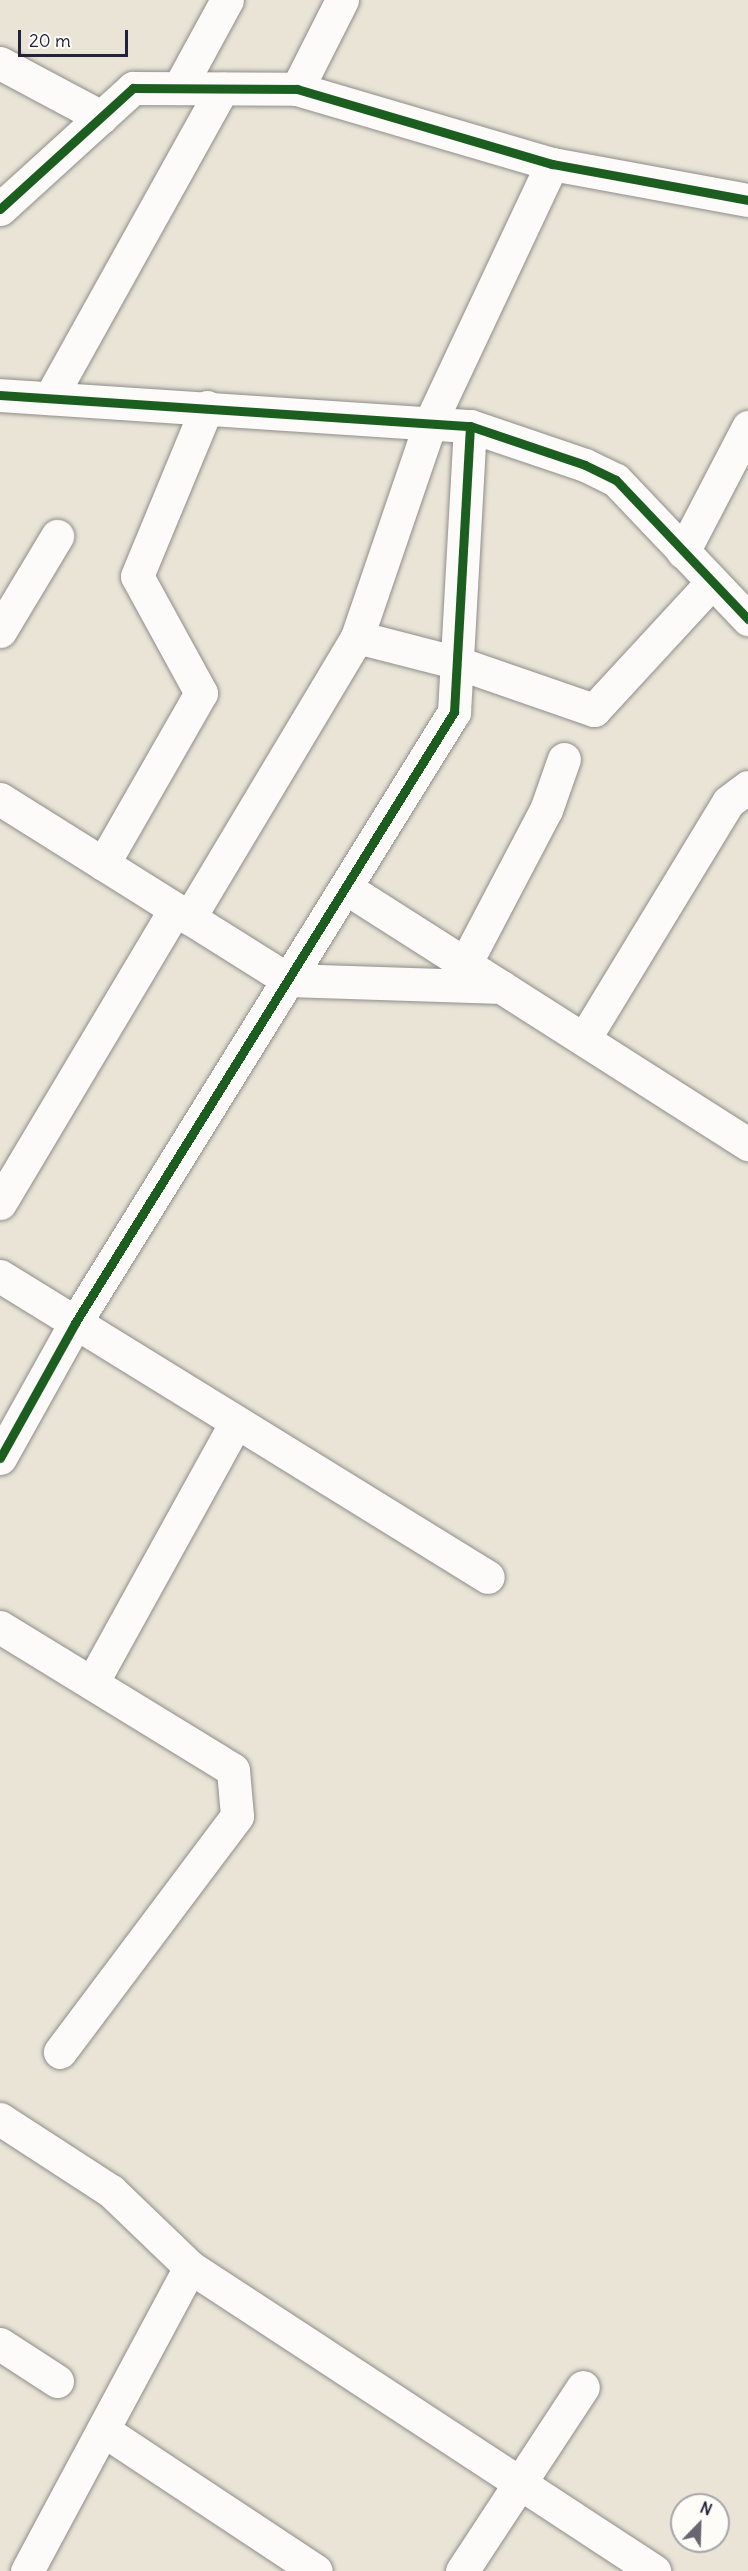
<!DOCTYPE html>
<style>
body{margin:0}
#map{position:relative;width:748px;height:2571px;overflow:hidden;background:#e9e4d6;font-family:Delius,sans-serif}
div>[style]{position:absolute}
.roads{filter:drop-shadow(0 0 2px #8f8d8a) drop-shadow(0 0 2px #8f8d8a)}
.street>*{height:33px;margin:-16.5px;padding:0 16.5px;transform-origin:16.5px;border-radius:16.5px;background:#fcfbf9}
.secondary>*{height:33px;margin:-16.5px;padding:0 16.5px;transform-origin:16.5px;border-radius:16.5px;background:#fcfbf9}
.cycleway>*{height:9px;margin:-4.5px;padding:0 4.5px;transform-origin:4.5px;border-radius:4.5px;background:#1b5e20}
span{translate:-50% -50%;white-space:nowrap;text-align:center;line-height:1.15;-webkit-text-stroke:6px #fdfcf7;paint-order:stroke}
.north{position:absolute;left:670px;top:2493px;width:60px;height:60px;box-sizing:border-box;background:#fdfcf7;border:2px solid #a5a5ac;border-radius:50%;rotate:23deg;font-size:16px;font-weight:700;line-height:24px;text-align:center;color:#22223b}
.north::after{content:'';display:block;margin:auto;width:21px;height:27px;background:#686671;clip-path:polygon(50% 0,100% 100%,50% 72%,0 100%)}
.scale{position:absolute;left:18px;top:30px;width:110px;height:27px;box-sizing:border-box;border:3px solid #22223b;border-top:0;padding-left:8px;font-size:18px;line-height:21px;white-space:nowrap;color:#22223b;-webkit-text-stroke:4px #fdfcf7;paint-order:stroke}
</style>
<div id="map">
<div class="roads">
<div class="street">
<i style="left:0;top:63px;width:115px;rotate:28.1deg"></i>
<i style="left:179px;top:88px;width:100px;rotate:-61.4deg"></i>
<i style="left:297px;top:89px;width:100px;rotate:-63.2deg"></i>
<i style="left:0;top:209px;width:180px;rotate:-42.3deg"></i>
<i style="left:133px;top:88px;width:164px;rotate:0.3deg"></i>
<i style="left:297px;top:89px;width:266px;rotate:16.4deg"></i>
<i style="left:552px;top:164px;width:199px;rotate:10.4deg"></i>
<i style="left:50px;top:398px;width:354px;rotate:-60.9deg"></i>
<i style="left:683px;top:552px;width:141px;rotate:-62.5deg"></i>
<i style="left:0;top:631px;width:111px;rotate:-59deg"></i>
<i style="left:357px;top:637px;width:104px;rotate:14.4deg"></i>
<i style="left:458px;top:663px;width:144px;rotate:19.1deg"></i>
<i style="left:594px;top:710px;width:174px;rotate:-47.3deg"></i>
<i style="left:0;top:799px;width:340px;rotate:32.1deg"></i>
<i style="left:288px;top:980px;width:214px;rotate:1.9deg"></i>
<i style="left:103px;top:864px;width:197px;rotate:-60.2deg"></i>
<i style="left:201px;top:693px;width:133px;rotate:-118.7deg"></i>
<i style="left:137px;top:576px;width:183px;rotate:-67.5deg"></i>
<i style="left:346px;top:888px;width:477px;rotate:32.5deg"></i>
<i style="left:189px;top:918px;width:327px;rotate:-59.1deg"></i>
<i style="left:357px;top:637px;width:228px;rotate:-71.1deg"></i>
<i style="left:431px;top:421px;width:284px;rotate:-64.8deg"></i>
<i style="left:465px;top:964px;width:174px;rotate:-62.3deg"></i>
<i style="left:546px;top:810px;width:54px;rotate:-70.6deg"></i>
<i style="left:584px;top:1039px;width:277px;rotate:-58.7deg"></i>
<i style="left:728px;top:802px;width:25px;rotate:-37deg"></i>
<i style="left:0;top:1203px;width:342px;rotate:-59.2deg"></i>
<i style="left:0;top:1276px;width:573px;rotate:31.67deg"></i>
<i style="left:0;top:1458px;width:154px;rotate:-60.9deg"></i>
<i style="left:75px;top:1323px;width:719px;rotate:-58.19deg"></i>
<i style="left:454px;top:712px;width:286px;rotate:-86.8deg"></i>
<i style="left:0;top:1627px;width:273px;rotate:31.5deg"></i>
<i style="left:233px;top:1770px;width:46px;rotate:85deg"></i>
<i style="left:237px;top:1816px;width:295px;rotate:126.9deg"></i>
<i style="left:92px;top:1683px;width:298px;rotate:-61.1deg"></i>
<i style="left:0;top:2119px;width:132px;rotate:33deg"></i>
<i style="left:111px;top:2191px;width:110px;rotate:43.9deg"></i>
<i style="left:190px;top:2267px;width:555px;rotate:33.23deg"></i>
<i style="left:0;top:2344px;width:68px;rotate:33deg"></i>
<i style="left:103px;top:2430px;width:255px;rotate:33.5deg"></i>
<i style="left:27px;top:2571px;width:345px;rotate:-61.8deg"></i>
<i style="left:462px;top:2571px;width:220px;rotate:-56.7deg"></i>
</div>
<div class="secondary">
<i style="left:0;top:395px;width:471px;rotate:3.8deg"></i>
<i style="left:470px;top:426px;width:121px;rotate:18.7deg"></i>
<i style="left:585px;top:465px;width:34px;rotate:26deg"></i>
<i style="left:616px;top:480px;width:192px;rotate:46.5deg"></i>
</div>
</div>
<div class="cycleway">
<i style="left:0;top:209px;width:180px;rotate:-42.3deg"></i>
<i style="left:133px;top:88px;width:164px;rotate:0.3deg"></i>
<i style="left:297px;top:89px;width:266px;rotate:16.4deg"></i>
<i style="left:552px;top:164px;width:199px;rotate:10.4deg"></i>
<i style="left:0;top:395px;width:471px;rotate:3.8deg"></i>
<i style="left:470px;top:426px;width:121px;rotate:18.7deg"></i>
<i style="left:585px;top:465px;width:34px;rotate:26deg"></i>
<i style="left:616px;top:480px;width:192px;rotate:46.5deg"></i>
<i style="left:0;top:1458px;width:154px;rotate:-60.9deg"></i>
<i style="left:75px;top:1323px;width:719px;rotate:-58.19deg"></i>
<i style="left:454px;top:712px;width:286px;rotate:-86.8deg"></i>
</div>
<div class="north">N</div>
<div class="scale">20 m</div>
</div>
